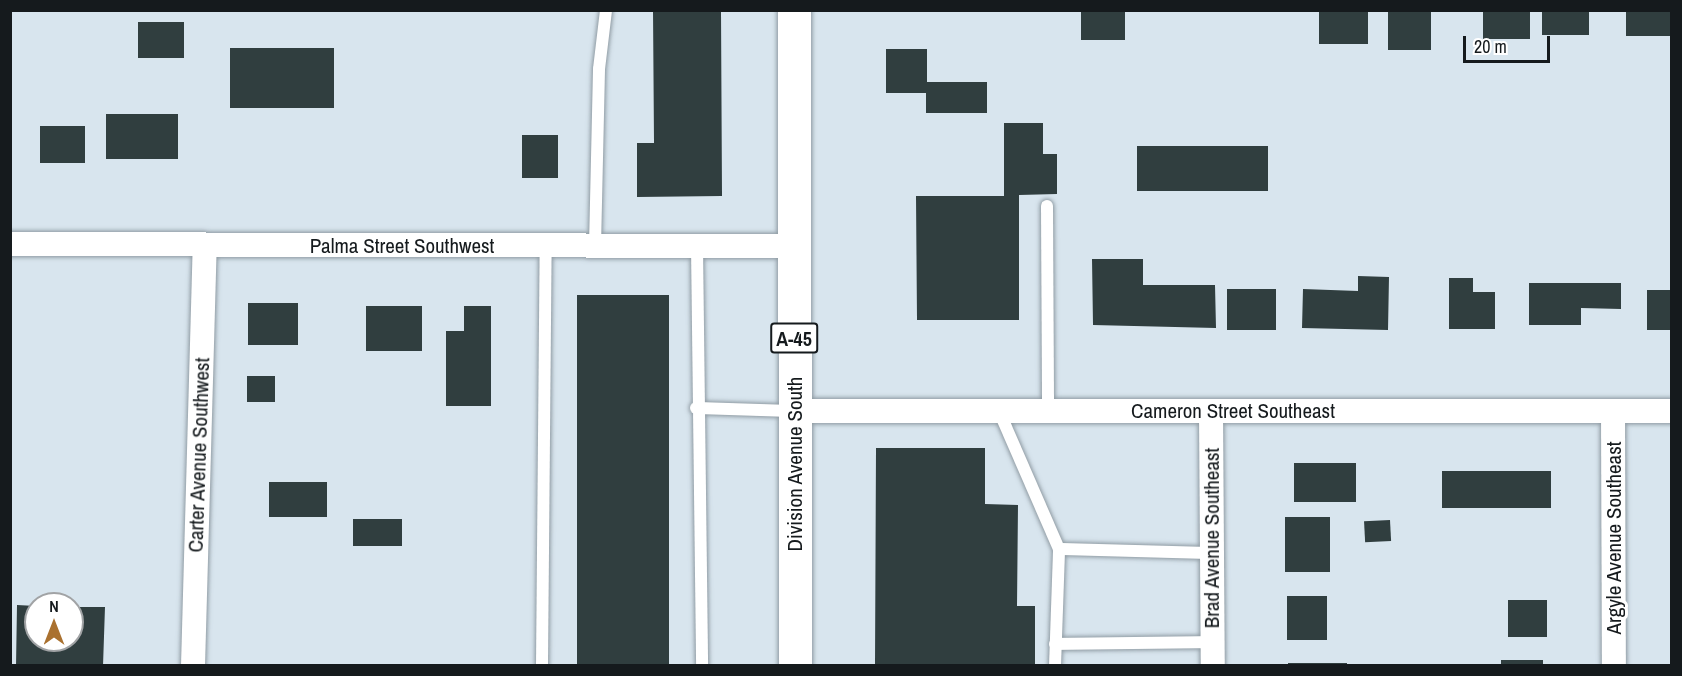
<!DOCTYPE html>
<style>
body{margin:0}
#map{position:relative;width:1682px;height:676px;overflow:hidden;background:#d8e5ee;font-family:"Archivo Narrow",sans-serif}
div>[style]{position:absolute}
.building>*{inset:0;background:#303e3f;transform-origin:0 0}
.roads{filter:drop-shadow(0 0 2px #909ca4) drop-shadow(0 0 2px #909ca4)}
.service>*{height:12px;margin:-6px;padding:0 6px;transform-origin:6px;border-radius:6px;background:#fff}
.minor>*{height:24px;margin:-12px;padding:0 12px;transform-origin:12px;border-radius:12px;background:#fff}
.primary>*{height:33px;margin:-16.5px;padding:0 16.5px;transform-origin:16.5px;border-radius:16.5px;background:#fff}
span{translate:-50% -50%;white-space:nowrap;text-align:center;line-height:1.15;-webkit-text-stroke:6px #fff;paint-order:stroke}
.shield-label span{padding:2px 4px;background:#fff;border:2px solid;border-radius:4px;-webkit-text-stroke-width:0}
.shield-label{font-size:20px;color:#151a1d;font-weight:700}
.street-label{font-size:21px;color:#151a1d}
.frame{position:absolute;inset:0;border:12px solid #151a1d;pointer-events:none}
.north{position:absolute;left:24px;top:592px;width:60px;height:60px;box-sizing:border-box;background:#fff;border:2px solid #a1a3a5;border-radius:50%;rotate:0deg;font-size:16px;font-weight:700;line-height:24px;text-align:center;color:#151a1d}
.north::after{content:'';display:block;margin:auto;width:21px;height:27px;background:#aa712f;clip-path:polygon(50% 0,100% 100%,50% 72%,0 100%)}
.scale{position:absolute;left:1463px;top:36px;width:87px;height:27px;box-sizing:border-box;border:3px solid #151a1d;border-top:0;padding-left:8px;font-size:18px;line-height:21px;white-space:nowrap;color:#151a1d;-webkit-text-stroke:4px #fff;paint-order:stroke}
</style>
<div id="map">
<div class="building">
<i style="clip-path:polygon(653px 10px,721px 10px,722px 196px,637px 197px,637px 143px,654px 143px)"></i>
<i style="left:1081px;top:10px;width:44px;height:30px"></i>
<i style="left:1319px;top:10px;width:49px;height:34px"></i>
<i style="left:1388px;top:10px;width:43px;height:40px"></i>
<i style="left:1483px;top:10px;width:47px;height:29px"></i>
<i style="left:1542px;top:10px;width:47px;height:25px"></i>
<i style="left:1626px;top:10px;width:46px;height:26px"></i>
<i style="left:138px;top:22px;width:46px;height:36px"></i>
<i style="left:230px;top:48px;width:104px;height:60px"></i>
<i style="clip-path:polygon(886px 49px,927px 49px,927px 82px,987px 82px,987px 113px,926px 113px,926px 93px,886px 93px)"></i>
<i style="left:106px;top:114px;width:72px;height:45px"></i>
<i style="clip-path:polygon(1004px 123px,1043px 123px,1043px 154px,1057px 154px,1057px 194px,1019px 195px,1019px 320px,917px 320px,916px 196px,1004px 196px)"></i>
<i style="left:40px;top:126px;width:45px;height:37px"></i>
<i style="left:522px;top:135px;width:36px;height:43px"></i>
<i style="left:1137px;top:146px;width:131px;height:45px"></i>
<i style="clip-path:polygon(1092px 259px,1143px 259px,1143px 285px,1215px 285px,1216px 328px,1093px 325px)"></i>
<i style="clip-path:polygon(1358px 276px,1389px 277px,1388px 330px,1302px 328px,1303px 289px,1358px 291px)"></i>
<i style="clip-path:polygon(1449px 278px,1473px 278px,1473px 292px,1495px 292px,1495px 329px,1449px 329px)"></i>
<i style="clip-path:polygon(1529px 283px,1621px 283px,1621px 309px,1581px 308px,1581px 325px,1529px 325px)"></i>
<i style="left:1227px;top:289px;width:49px;height:41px"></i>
<i style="left:1647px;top:290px;width:25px;height:40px"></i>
<i style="left:577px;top:295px;width:92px;height:371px"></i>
<i style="left:248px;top:303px;width:50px;height:42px"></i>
<i style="left:366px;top:306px;width:56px;height:45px"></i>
<i style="clip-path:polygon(464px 306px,491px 306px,491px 406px,446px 406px,446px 331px,464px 331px)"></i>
<i style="left:247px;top:376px;width:28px;height:26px"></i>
<i style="clip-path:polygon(876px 448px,985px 448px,985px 504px,1018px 505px,1017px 606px,1035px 606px,1035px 666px,875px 666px)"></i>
<i style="left:1294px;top:463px;width:62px;height:39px"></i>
<i style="left:1442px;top:471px;width:109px;height:37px"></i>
<i style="left:269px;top:482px;width:58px;height:35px"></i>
<i style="left:1285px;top:517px;width:45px;height:55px"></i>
<i style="left:353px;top:519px;width:49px;height:27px"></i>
<i style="left:1390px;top:520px;width:21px;height:26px;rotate:87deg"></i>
<i style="left:1287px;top:596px;width:40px;height:44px"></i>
<i style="left:1508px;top:600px;width:39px;height:37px"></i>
<i style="clip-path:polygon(17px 605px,36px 606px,36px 640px,72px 640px,72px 607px,105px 607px,103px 666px,16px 666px)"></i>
<i style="left:1501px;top:660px;width:42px;height:6px"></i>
<i style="left:1288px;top:663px;width:59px;height:3px"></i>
</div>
<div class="roads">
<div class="service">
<i style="left:1047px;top:206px;width:205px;rotate:89.7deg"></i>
<i style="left:595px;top:246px;width:177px;rotate:-88.7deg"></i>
<i style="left:599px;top:69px;width:59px;rotate:-83.2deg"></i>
<i style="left:697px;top:246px;width:420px;rotate:89.3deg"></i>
<i style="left:696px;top:408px;width:97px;rotate:1.8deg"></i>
<i style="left:999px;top:411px;width:150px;rotate:66.5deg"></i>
<i style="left:1059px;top:549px;width:153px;rotate:1.5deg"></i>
<i style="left:1055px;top:644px;width:157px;rotate:-0.7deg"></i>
<i style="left:542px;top:666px;width:420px;rotate:-89.5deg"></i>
<i style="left:1055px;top:666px;width:117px;rotate:-88deg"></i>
</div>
<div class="minor">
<i style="left:10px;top:244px;width:784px;rotate:0.15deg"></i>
<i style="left:795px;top:411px;width:877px"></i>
<i style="left:1211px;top:411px;width:255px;rotate:89.6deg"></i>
<i style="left:1613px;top:411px;width:255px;rotate:89.8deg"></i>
<i style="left:193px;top:666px;width:421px;rotate:-88.4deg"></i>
</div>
<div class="primary">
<i style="left:794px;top:10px;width:656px;rotate:89.91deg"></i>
</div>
</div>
<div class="shield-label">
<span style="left:794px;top:338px">A-45</span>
</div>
<div class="street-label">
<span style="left:402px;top:246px">Palma Street Southwest</span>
<span style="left:1233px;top:411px">Cameron Street Southeast</span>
<span style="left:199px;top:455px;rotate:-88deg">Carter Avenue Southwest</span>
<span style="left:795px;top:464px;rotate:-90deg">Division Avenue South</span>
<span style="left:1212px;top:538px;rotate:-90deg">Brad Avenue Southeast</span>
<span style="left:1614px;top:538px;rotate:-90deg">Argyle Avenue Southeast</span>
</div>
<div class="frame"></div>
<div class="north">N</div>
<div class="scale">20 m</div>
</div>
